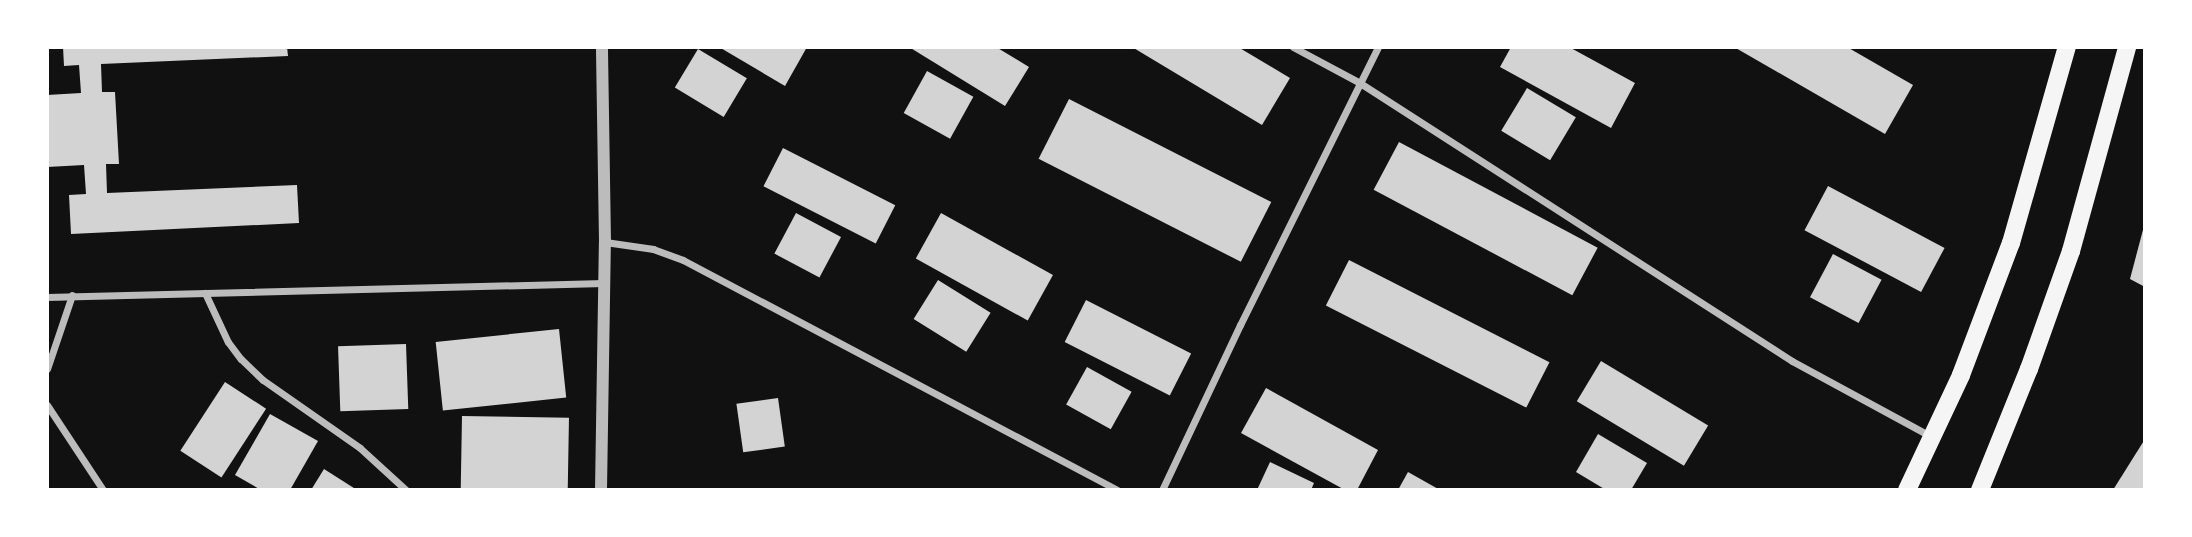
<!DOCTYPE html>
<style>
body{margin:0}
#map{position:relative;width:2192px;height:537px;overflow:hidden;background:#111;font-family:"Source Sans 3",sans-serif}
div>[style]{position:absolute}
.building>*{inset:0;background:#d3d3d3;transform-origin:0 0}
.minor>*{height:7px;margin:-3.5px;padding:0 3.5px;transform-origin:3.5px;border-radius:3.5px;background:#bcbcbc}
.tertiary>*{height:12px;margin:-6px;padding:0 6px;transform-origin:6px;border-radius:6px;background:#bcbcbc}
.primary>*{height:18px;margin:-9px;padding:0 9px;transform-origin:9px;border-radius:9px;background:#f5f5f5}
span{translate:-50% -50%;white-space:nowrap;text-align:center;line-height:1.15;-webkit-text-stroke:7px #fff;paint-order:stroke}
.frame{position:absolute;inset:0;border:49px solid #fff;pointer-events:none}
</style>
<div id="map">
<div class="building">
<i style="clip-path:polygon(63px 47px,287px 47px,288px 56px,101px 64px,102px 92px,115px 92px,119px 164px,106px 164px,107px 193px,297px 185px,299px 223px,71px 234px,69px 195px,86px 194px,84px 165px,47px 167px,47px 95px,81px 93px,79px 65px,64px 66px)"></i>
<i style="clip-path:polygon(719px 47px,807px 47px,785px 86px)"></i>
<i style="clip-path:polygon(909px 47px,996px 47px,1029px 67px,1005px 106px)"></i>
<i style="clip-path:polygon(1132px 47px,1238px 47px,1290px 78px,1262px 125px)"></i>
<i style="clip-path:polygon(1511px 47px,1569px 47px,1635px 83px,1611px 128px,1500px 67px)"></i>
<i style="clip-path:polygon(1734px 47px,1847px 47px,1913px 85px,1885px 134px)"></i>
<i style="left:698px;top:49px;width:57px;height:45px;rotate:31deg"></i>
<i style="left:927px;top:71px;width:53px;height:48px;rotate:29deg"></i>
<i style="left:1527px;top:88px;width:57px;height:50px;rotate:31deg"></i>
<i style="left:1069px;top:99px;width:227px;height:67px;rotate:27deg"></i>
<i style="left:1399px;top:142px;width:225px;height:54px;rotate:28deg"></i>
<i style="left:783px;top:148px;width:126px;height:43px;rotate:27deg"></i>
<i style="left:1828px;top:186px;width:132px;height:50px;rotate:28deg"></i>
<i style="left:796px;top:213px;width:51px;height:46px;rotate:28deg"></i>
<i style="left:941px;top:213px;width:128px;height:52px;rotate:29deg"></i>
<i style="clip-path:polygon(2144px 226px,2145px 226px,2145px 287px,2130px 279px)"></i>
<i style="left:1833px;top:254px;width:55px;height:49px;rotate:28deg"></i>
<i style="left:1349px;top:260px;width:225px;height:51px;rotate:27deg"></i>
<i style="left:938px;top:280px;width:62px;height:46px;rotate:32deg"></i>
<i style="left:1086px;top:300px;width:118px;height:47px;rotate:27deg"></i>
<i style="left:559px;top:329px;width:69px;height:124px;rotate:84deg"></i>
<i style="left:406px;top:344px;width:65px;height:68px;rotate:88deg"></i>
<i style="left:1601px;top:361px;width:125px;height:47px;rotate:31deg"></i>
<i style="left:1087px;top:367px;width:51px;height:43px;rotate:29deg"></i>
<i style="left:225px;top:382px;width:49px;height:82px;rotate:33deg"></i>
<i style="clip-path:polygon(1266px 388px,1378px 450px,1357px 490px,1345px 490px,1241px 433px)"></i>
<i style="left:778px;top:398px;width:49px;height:42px;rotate:82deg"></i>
<i style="clip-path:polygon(270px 414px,318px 441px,290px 490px,261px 490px,235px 475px)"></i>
<i style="left:462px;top:416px;width:107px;height:74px;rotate:1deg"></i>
<i style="clip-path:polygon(1598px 434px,1647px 463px,1631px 490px,1606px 490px,1576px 472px)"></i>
<i style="clip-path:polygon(2145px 439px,2145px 490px,2113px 490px)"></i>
<i style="clip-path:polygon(1270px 462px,1314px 483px,1311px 490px,1257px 490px)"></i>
<i style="clip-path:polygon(324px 469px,357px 490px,311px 490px)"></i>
<i style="clip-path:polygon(1408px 472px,1440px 490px,1398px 490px)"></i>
</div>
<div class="minor">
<i style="left:1293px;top:47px;width:76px;rotate:28.2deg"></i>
<i style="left:1360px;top:83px;width:514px;rotate:32.76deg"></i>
<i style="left:1792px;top:361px;width:157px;rotate:28.5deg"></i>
<i style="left:605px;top:242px;width:49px;rotate:8.3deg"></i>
<i style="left:653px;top:249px;width:32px;rotate:20deg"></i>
<i style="left:683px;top:260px;width:491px;rotate:27.9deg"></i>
<i style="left:205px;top:293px;width:54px;rotate:64.9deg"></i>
<i style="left:228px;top:342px;width:21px;rotate:53deg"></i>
<i style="left:241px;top:359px;width:30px;rotate:44deg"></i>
<i style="left:263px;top:380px;width:118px;rotate:35deg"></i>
<i style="left:360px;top:448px;width:62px;rotate:42.4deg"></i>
<i style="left:47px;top:297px;width:557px;rotate:-1.44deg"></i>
<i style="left:47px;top:369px;width:78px;rotate:-71.3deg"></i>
<i style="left:47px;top:405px;width:102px;rotate:56.6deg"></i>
<i style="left:1162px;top:490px;width:183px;rotate:-64.7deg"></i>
<i style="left:1240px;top:325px;width:310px;rotate:-63.6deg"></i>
</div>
<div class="tertiary">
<i style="left:601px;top:490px;width:248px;rotate:-89.1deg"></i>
<i style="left:605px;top:242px;width:195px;rotate:-90.9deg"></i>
</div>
<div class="primary">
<i style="left:1907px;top:490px;width:127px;rotate:-64.8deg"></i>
<i style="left:1961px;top:375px;width:141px;rotate:-69.3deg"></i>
<i style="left:2011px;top:243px;width:204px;rotate:-74.1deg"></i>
<i style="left:1980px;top:490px;width:131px;rotate:-68deg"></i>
<i style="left:2029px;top:369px;width:125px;rotate:-70.4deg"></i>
<i style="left:2071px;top:251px;width:212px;rotate:-74.6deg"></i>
</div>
<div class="frame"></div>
</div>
